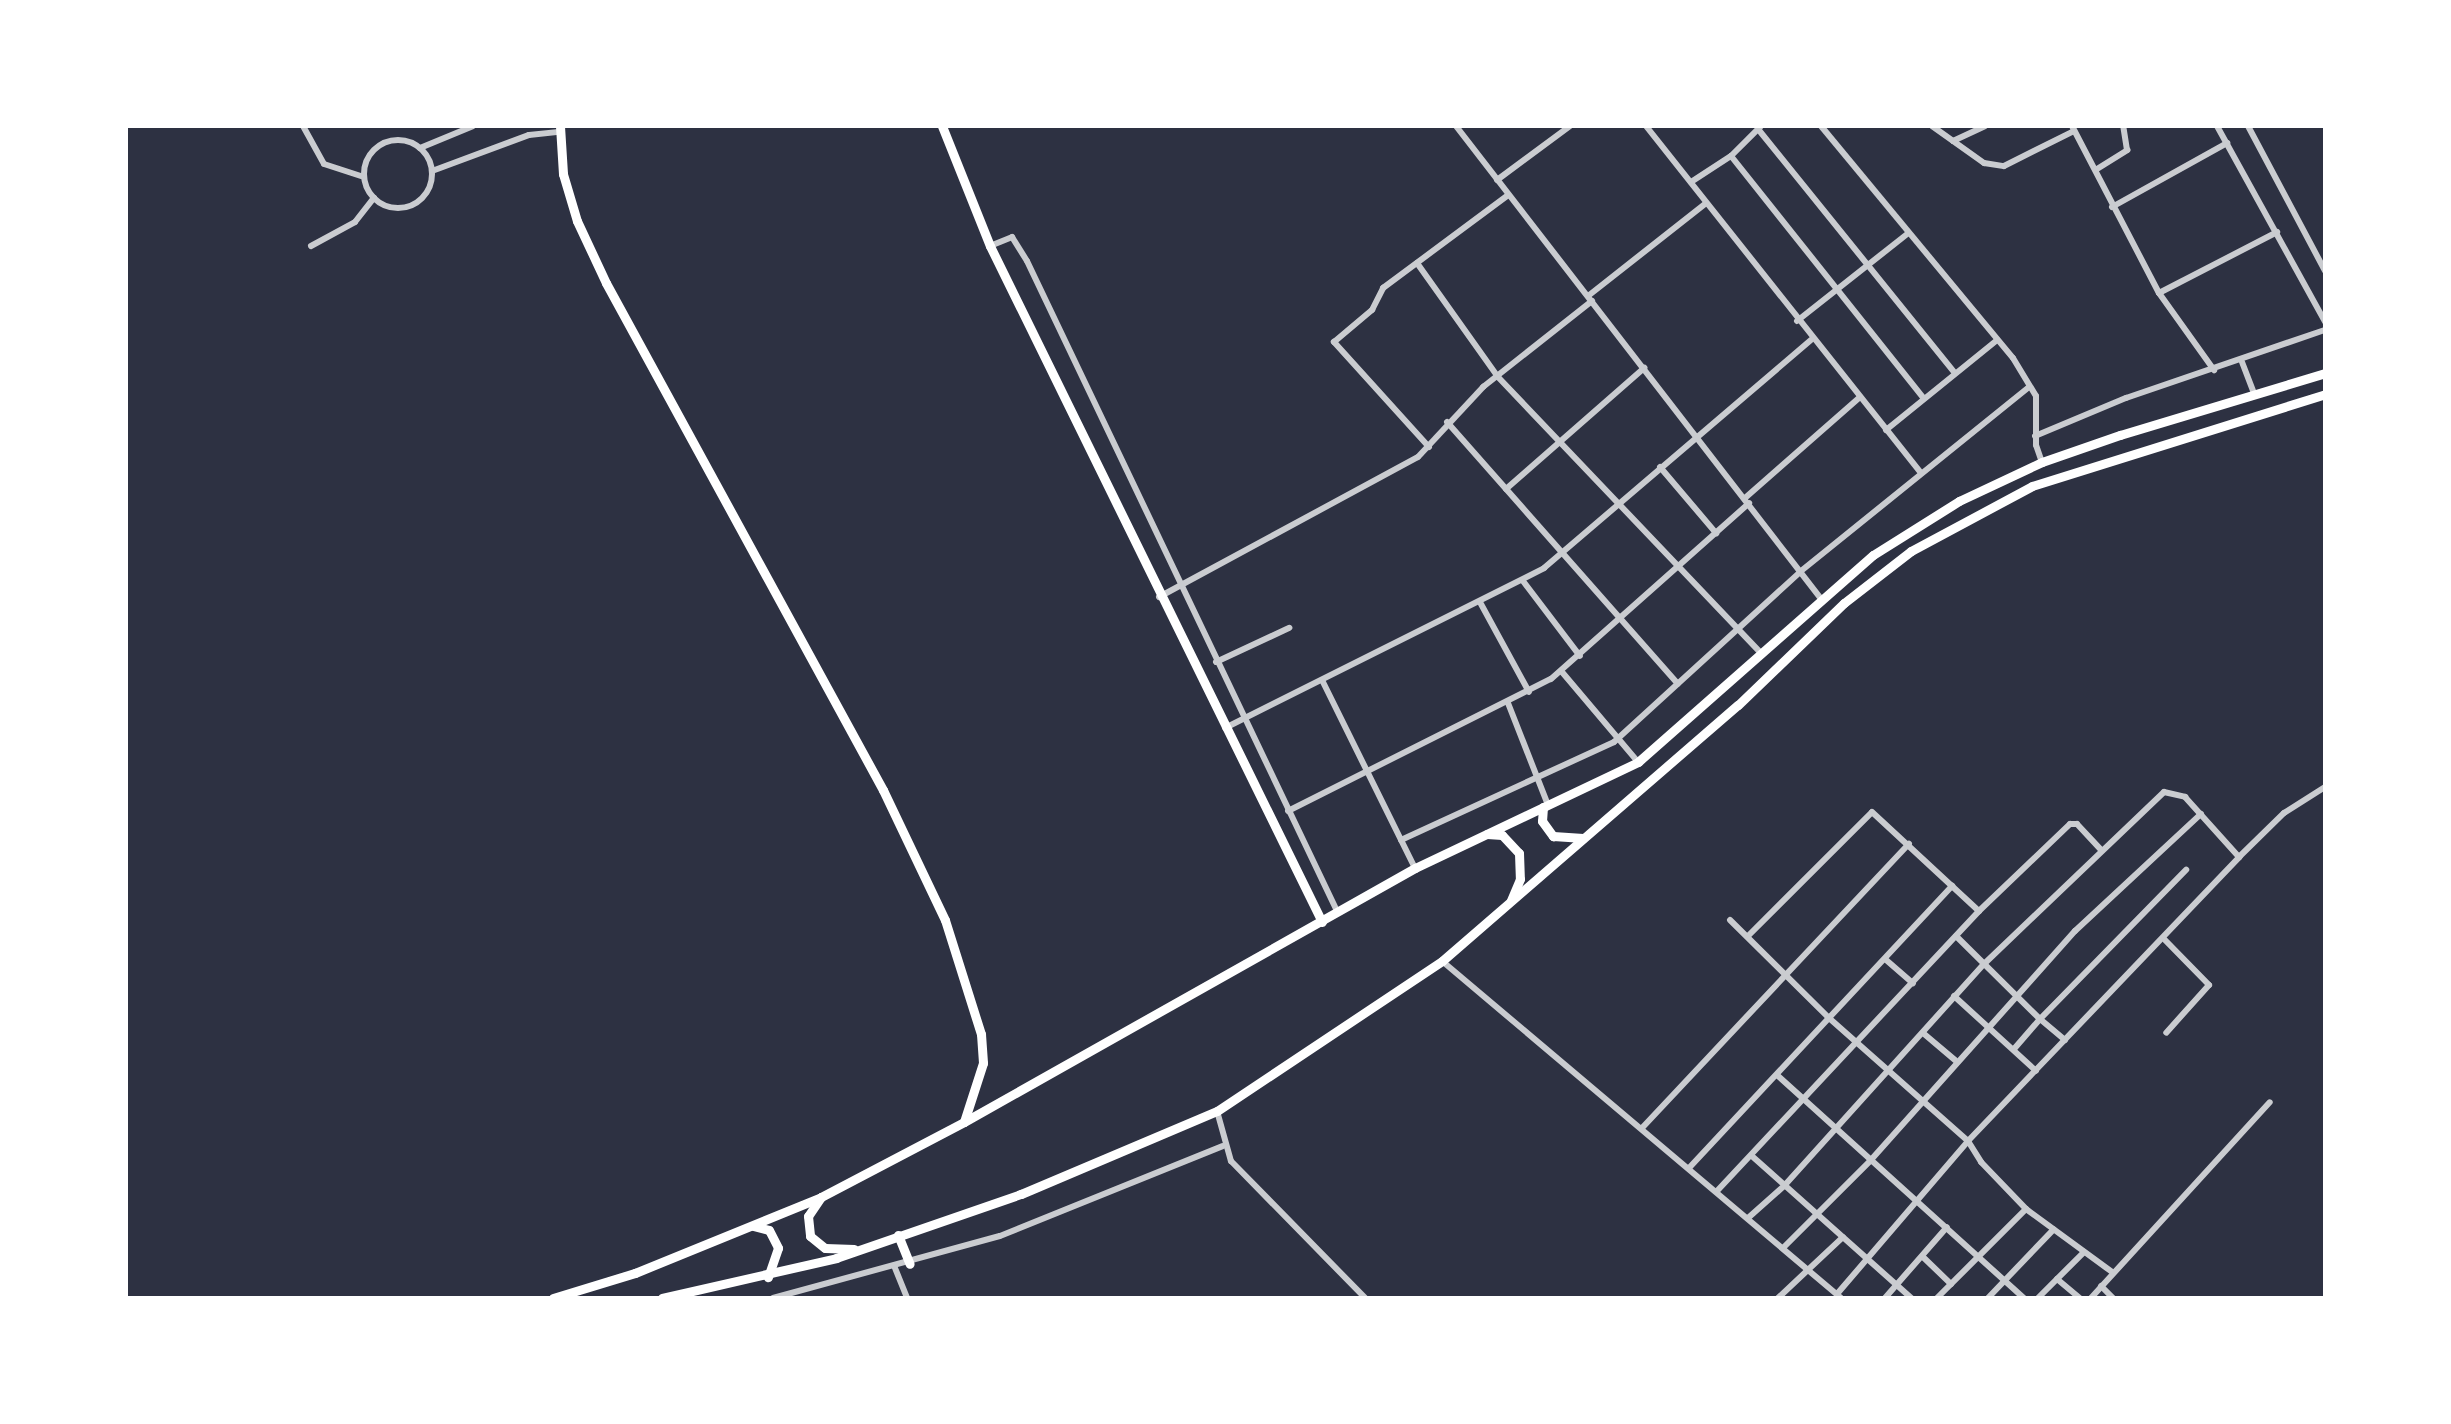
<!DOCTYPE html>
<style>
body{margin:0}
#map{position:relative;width:2451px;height:1424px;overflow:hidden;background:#2d3142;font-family:"Playfair Display",serif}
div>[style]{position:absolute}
.minor>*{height:6px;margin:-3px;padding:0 3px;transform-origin:3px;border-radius:3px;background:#caccd0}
.minor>.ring{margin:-3px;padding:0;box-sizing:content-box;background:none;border:6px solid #caccd0;border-radius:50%}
.primary>*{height:9px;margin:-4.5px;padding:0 4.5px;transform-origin:4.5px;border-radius:4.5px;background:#fff}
span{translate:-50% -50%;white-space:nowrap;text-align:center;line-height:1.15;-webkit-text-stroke:8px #fff;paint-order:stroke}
.frame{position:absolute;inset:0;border:128px solid #fff;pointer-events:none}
</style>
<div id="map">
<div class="minor">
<i style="left:303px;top:126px;width:43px;rotate:61.1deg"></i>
<i style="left:324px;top:164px;width:42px;rotate:18deg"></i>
<i style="left:1456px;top:126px;width:599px;rotate:52.33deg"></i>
<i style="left:1646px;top:126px;width:441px;rotate:51.6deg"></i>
<i style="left:1821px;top:126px;width:301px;rotate:50.4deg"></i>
<i style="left:2013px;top:358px;width:44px;rotate:58.8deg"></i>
<i style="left:2036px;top:396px;width:49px;rotate:90deg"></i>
<i style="left:2036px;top:445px;width:18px;rotate:71deg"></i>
<i style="left:1932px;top:126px;width:64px;rotate:35.4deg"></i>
<i style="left:1984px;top:163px;width:20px;rotate:9deg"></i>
<i style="left:2004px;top:166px;width:78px;rotate:-26.6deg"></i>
<i style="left:2072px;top:126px;width:188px;rotate:62.5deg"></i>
<i style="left:2159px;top:293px;width:95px;rotate:54.5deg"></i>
<i style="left:2217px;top:126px;width:224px;rotate:61.1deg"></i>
<i style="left:2248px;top:126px;width:164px;rotate:62deg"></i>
<i style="left:1758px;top:129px;width:312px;rotate:51.1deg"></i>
<i class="ring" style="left:364px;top:140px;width:62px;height:62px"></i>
<i style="left:1953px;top:141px;width:35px;rotate:-25deg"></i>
<i style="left:420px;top:148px;width:57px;rotate:-22.5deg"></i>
<i style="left:1731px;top:156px;width:308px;rotate:51.5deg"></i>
<i style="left:2097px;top:169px;width:36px;rotate:-32deg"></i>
<i style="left:2127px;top:150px;width:24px;rotate:-99deg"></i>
<i style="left:432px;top:171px;width:103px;rotate:-20.4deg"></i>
<i style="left:529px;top:135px;width:30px;rotate:-6deg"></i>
<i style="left:1497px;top:180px;width:91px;rotate:-36.5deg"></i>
<i style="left:1691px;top:182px;width:48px;rotate:-33deg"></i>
<i style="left:1731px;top:156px;width:42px;rotate:-45deg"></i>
<i style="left:2112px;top:207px;width:132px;rotate:-29.1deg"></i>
<i style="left:311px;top:246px;width:50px;rotate:-28.6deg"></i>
<i style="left:355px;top:222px;width:31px;rotate:-52deg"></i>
<i style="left:990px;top:246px;width:24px;rotate:-22deg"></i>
<i style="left:1012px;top:237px;width:28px;rotate:58deg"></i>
<i style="left:1027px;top:261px;width:722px;rotate:64.5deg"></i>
<i style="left:1417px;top:263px;width:140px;rotate:54.6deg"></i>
<i style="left:1498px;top:377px;width:381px;rotate:46.4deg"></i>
<i style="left:2159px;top:293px;width:133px;rotate:-27.3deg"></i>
<i style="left:1588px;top:296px;width:149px;rotate:-38.2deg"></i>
<i style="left:1797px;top:321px;width:140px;rotate:-38.3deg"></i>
<i style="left:2242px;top:362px;width:33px;rotate:69deg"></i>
<i style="left:1447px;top:422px;width:349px;rotate:48.6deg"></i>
<i style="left:1886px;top:430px;width:143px;rotate:-39deg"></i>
<i style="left:2035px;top:436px;width:99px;rotate:-22.7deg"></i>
<i style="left:2126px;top:398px;width:210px;rotate:-18.9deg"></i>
<i style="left:1429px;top:447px;width:142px;rotate:-132.1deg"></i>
<i style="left:1334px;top:342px;width:50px;rotate:-40.1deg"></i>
<i style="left:1372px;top:310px;width:25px;rotate:-63deg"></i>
<i style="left:1383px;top:288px;width:156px;rotate:-36.6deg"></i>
<i style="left:1660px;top:467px;width:87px;rotate:49.7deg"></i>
<i style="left:1506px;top:489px;width:184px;rotate:-41.2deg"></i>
<i style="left:1745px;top:498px;width:152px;rotate:-41.3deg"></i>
<i style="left:1523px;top:581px;width:94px;rotate:52.8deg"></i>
<i style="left:1159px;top:597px;width:294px;rotate:-28.4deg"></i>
<i style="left:1418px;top:457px;width:96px;rotate:-47.1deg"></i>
<i style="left:1483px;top:387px;width:139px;rotate:-38.3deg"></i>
<i style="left:1481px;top:604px;width:100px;rotate:61.4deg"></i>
<i style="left:1216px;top:662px;width:81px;rotate:-25deg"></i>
<i style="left:1562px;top:672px;width:118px;rotate:49.8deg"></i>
<i style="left:1322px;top:680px;width:210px;rotate:63.7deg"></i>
<i style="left:1508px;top:703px;width:110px;rotate:68.6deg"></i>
<i style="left:1225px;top:728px;width:357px;rotate:-26.6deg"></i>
<i style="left:1544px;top:568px;width:351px;rotate:-40.5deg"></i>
<i style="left:1288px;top:811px;width:294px;rotate:-26.7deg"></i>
<i style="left:1551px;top:679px;width:265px;rotate:-41.6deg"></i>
<i style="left:1401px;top:840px;width:234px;rotate:-24.7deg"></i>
<i style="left:1614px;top:742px;width:253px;rotate:-42.4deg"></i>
<i style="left:1801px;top:571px;width:293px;rotate:-38.9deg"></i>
<i style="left:1730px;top:920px;width:139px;rotate:44.7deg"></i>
<i style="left:1829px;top:1018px;width:186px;rotate:41.5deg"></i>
<i style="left:1968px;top:1141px;width:25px;rotate:58deg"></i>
<i style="left:1981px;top:1162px;width:65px;rotate:46.2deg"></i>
<i style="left:2026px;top:1209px;width:107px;rotate:36.2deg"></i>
<i style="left:1748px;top:936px;width:175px;rotate:-45deg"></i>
<i style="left:1872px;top:812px;width:146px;rotate:42.8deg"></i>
<i style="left:1956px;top:936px;width:118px;rotate:44.7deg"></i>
<i style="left:2040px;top:1019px;width:40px;rotate:131deg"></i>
<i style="left:2165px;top:940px;width:63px;rotate:45.6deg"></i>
<i style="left:2209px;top:985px;width:64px;rotate:131.9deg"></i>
<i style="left:1885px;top:959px;width:37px;rotate:41deg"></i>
<i style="left:1442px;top:961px;width:522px;rotate:40.18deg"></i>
<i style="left:1954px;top:996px;width:111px;rotate:42.4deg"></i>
<i style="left:1923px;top:1033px;width:42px;rotate:40.2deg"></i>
<i style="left:2065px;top:1040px;width:33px;rotate:-140deg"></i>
<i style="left:2040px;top:1019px;width:209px;rotate:-45.6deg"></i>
<i style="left:1777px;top:1075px;width:333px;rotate:42.1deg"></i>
<i style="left:1217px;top:1111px;width:52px;rotate:74.4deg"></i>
<i style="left:1231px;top:1161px;width:192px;rotate:45.6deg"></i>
<i style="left:1642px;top:1128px;width:390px;rotate:-46.8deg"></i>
<i style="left:1753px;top:1157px;width:212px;rotate:41.7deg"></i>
<i style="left:1689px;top:1168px;width:386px;rotate:-47deg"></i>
<i style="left:1717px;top:1191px;width:383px;rotate:-46.9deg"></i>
<i style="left:1979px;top:911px;width:126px;rotate:-43.7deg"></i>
<i style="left:2070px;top:824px;width:7px"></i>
<i style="left:2077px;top:824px;width:35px;rotate:47deg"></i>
<i style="left:1748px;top:1218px;width:48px;rotate:-41.6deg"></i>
<i style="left:1784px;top:1186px;width:299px;rotate:-48deg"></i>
<i style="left:1984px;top:964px;width:249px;rotate:-43.7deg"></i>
<i style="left:2164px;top:792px;width:22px;rotate:13deg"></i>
<i style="left:2185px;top:797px;width:81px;rotate:48deg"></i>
<i style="left:1783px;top:1248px;width:123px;rotate:-45deg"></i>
<i style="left:1870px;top:1161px;width:308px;rotate:-48.3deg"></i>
<i style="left:2075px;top:931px;width:172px;rotate:-42.9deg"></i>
<i style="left:1923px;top:1257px;width:39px;rotate:44deg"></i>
<i style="left:895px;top:1268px;width:32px;rotate:68deg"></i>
<i style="left:2057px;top:1279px;width:30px;rotate:40deg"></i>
<i style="left:2101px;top:1286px;width:17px;rotate:45deg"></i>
<i style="left:1837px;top:1294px;width:201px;rotate:-49.4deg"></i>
<i style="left:1968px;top:1141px;width:393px;rotate:-46.3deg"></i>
<i style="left:2239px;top:857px;width:63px;rotate:-44.4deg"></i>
<i style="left:2284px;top:813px;width:49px;rotate:-32.4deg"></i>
<i style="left:773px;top:1298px;width:235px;rotate:-15.3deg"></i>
<i style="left:1000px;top:1236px;width:240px;rotate:-22deg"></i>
<i style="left:1778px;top:1298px;width:89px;rotate:-43.2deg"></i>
<i style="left:1885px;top:1298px;width:94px;rotate:-48.9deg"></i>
<i style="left:1937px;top:1298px;width:126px;rotate:-45deg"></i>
<i style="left:1988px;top:1298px;width:95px;rotate:-46.3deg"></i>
<i style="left:2038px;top:1298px;width:65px;rotate:-45deg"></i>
<i style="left:2091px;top:1298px;width:265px;rotate:-47.6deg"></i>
</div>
<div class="primary">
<i style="left:560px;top:126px;width:48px;rotate:86.4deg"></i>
<i style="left:563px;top:174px;width:49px;rotate:73.4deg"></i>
<i style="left:577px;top:221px;width:68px;rotate:64.9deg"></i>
<i style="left:606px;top:283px;width:578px;rotate:61.35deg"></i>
<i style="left:883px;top:790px;width:144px;rotate:64.5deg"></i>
<i style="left:945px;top:920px;width:120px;rotate:72.5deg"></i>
<i style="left:981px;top:1034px;width:29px;rotate:86deg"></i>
<i style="left:983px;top:1063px;width:62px;rotate:107.9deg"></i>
<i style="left:942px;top:126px;width:129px;rotate:68.2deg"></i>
<i style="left:990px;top:246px;width:753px;rotate:63.84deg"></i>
<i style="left:1543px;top:807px;width:14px;rotate:94deg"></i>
<i style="left:1542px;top:821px;width:19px;rotate:54deg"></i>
<i style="left:1553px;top:836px;width:30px;rotate:4deg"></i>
<i style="left:1487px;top:834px;width:15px;rotate:4deg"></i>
<i style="left:1502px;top:835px;width:25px;rotate:47deg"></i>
<i style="left:1519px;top:853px;width:26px;rotate:88deg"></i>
<i style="left:1520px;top:879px;width:23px;rotate:113deg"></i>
<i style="left:821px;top:1197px;width:23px;rotate:124deg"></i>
<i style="left:808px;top:1216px;width:20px;rotate:84deg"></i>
<i style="left:810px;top:1236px;width:19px;rotate:39deg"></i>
<i style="left:825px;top:1248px;width:29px;rotate:2deg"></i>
<i style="left:753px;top:1226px;width:16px;rotate:14deg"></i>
<i style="left:769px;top:1230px;width:20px;rotate:63deg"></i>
<i style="left:778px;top:1248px;width:31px;rotate:109deg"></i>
<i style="left:898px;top:1235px;width:31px;rotate:68deg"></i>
<i style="left:553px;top:1298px;width:86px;rotate:-17deg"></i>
<i style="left:635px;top:1273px;width:201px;rotate:-22.2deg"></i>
<i style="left:821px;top:1197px;width:161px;rotate:-27.7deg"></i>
<i style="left:964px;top:1122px;width:518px;rotate:-29.39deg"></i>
<i style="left:1415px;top:868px;width:247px;rotate:-25.4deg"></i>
<i style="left:1638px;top:762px;width:313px;rotate:-41.4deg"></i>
<i style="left:1873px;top:555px;width:102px;rotate:-32.1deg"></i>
<i style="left:1959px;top:501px;width:92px;rotate:-25.2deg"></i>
<i style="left:2042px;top:462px;width:83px;rotate:-19.1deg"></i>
<i style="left:2120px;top:435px;width:214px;rotate:-16.8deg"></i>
<i style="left:662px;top:1298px;width:179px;rotate:-12.9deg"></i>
<i style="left:836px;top:1258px;width:196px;rotate:-19.1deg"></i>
<i style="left:1021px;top:1194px;width:213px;rotate:-23deg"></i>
<i style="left:1217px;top:1111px;width:270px;rotate:-33.7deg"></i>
<i style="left:1442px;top:961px;width:391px;rotate:-40.9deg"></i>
<i style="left:1738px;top:705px;width:147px;rotate:-43.9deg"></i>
<i style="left:1844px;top:603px;width:85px;rotate:-37.8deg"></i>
<i style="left:1911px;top:551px;width:137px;rotate:-28.2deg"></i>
<i style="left:2032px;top:486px;width:307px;rotate:-17.4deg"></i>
</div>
<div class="frame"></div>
</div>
